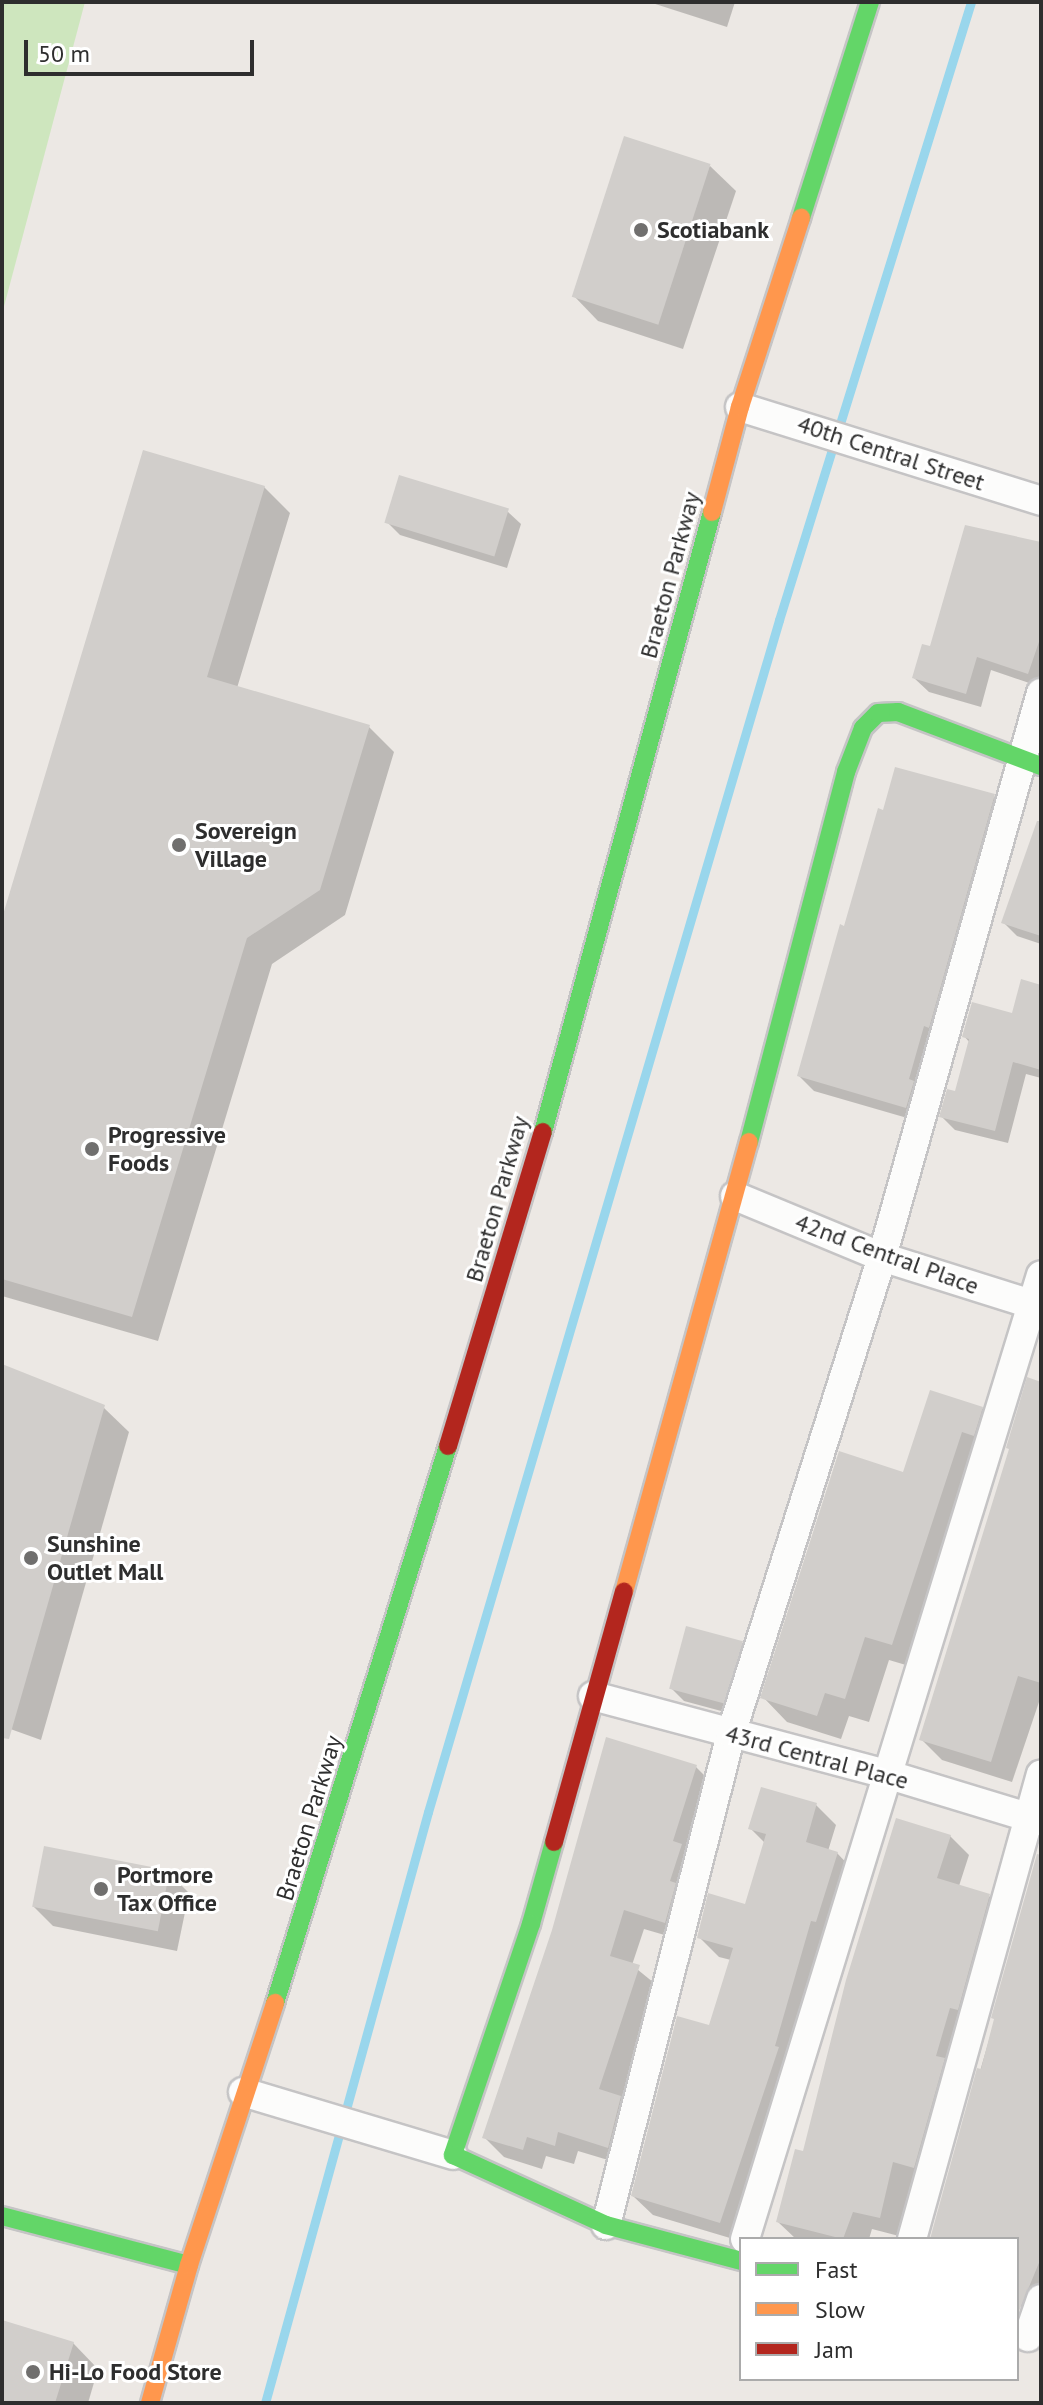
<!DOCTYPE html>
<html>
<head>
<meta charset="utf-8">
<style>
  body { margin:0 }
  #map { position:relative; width:1043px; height:2405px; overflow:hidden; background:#ece8e4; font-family:"PT Sans",sans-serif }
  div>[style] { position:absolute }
  .green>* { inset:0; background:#cee6be }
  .shadow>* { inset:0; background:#0003 }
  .stream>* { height:9px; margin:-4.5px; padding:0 4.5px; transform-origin:4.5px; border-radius:4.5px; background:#99d6ec }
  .building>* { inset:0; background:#d1cecb; transform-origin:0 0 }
  .roads { filter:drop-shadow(2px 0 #c5c4c5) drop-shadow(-2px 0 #c5c4c5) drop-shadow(0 2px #c5c4c5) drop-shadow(0 -2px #c5c4c5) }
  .street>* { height:28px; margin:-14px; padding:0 14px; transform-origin:14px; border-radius:14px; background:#fcfcfb }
  .fast>* { height:18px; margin:-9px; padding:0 9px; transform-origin:9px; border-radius:9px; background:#63d668 }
  .slow>* { height:18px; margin:-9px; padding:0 9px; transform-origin:9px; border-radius:9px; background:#ff974d }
  .jam>* { height:18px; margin:-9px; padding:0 9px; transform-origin:9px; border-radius:9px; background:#b3261e }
  .dots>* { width:22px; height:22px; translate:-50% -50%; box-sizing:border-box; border:4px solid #fff; border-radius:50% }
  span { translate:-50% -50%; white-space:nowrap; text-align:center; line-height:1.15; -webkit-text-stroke:6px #fff; paint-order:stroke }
  .poi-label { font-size:24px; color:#2e2e2e; font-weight:700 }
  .left { translate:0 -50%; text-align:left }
  .street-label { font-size:24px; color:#2e2e2e }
  .frame { position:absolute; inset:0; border:4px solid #2e2e2e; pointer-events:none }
  .legend { position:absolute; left:739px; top:2237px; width:280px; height:144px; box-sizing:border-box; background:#fff; border:2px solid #ababab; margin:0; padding:10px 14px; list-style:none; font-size:24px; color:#2e2e2e }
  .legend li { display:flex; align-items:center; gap:16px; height:40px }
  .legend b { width:40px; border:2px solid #ababab }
  .scale { position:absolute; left:24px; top:40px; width:230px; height:36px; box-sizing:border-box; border:4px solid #2e2e2e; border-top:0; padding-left:10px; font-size:24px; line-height:28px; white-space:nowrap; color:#2e2e2e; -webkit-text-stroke:6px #fff; paint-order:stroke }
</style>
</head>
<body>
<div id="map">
  <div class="green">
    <i style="clip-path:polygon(2px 2px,85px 2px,2px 314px)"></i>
  </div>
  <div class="shadow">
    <i style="clip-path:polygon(649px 2px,735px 2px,727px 27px)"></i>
    <i style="clip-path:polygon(710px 166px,736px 191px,683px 349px,598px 321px,573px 295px)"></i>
    <i style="clip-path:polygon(264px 487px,290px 513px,237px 688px,369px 727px,394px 752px,345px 915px,272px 964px,158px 1341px,2px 1296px,2px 925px)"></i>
    <i style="clip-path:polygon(507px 511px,521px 524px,507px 568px,400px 535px,387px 522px)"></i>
    <i style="clip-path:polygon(1041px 544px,1041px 687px,991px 670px,981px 707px,929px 692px,914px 678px,932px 649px)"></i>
    <i style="clip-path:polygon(994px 796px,1009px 811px,921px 1122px,814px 1091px,799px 1076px,845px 928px)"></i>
    <i style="clip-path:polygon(1041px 816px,1041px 944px,1017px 936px,1004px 923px)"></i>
    <i style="clip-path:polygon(1041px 987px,1041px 1078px,1026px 1074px,1008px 1143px,955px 1130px,941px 1116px,957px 1093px,970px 1043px,964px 1036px,1013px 1015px)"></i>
    <i style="clip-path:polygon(2px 1366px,103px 1407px,129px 1432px,41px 1740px,2px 1726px)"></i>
    <i style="clip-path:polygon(1041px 1384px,1041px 1696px,1012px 1782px,942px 1760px,921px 1739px)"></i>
    <i style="clip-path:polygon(982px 1408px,1006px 1433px,916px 1668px,889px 1660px,869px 1722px,849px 1716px,841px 1739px,787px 1722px,763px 1697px,904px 1474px)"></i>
    <i style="clip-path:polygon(741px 1643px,755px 1656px,736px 1715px,684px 1701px,671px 1688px)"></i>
    <i style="clip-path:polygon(696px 1767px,715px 1786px,685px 1941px,644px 1929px,632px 1965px,659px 1987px,621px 2099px,640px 2118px,628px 2166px,578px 2151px,574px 2164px,546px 2156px,542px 2169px,504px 2157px,484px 2137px)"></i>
    <i style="clip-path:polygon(816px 1805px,836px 1825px,828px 1851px,837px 1853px,856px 1873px,740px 2241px,653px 2215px,633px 2196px,710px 2028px,731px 1960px,719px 1957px,699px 1937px,746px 1906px,765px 1843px,750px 1828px)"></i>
    <i style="clip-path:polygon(950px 1836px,969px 1855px,959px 1886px,989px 1896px,1008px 1915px,933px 2185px,912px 2180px,899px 2236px,872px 2229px,869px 2239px,796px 2239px,778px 2222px,804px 2153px)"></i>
    <i style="clip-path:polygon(1041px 1862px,1041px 2312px,1017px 2305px,1017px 2239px,931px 2239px)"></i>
    <i style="clip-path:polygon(169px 1873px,189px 1893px,177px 1951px,53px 1926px,33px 1906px)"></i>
    <i style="clip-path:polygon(2px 2322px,73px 2343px,98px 2369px,88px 2403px,2px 2403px)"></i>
  </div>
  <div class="stream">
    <i style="left:265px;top:2403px;width:613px;rotate:-74.58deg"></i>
    <i style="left:428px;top:1812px;width:1243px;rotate:-73.59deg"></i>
    <i style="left:779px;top:620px;width:647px;rotate:-72.74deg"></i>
  </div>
  <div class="building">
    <i style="left:624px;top:136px;width:91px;height:169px;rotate:18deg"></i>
    <i style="clip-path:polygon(143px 450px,265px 486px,207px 677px,370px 725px,320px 890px,247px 938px,132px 1317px,2px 1279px,2px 918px)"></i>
    <i style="left:399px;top:475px;width:115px;height:50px;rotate:17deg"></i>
    <i style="clip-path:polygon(965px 525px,1041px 542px,1041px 636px,1028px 674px,977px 657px,966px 694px,912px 678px,922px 644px,930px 646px)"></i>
    <i style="clip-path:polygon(895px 767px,995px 794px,929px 1028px,924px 1026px,909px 1079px,914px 1081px,906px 1108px,797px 1076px,840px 924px,844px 926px,878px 808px,883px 810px)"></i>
    <i style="clip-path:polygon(1037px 821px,1041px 821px,1041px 936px,1001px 923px)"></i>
    <i style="clip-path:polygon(1021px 979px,1041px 985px,1041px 1070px,1013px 1062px,995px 1131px,939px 1117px,947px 1089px,955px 1091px,969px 1039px,962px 1037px,972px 1002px,1012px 1013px)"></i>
    <i style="clip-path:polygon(2px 1364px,105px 1405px,9px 1739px,2px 1738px)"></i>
    <i style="clip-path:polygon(1027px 1377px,1041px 1382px,1041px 1683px,1018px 1676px,991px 1762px,919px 1740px,1009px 1449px,1006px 1448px)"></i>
    <i style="clip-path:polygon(930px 1390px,983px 1407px,974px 1436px,962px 1432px,892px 1645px,865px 1637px,845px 1699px,825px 1693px,817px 1716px,760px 1698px,839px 1451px,903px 1472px)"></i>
    <i style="left:686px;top:1626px;width:59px;height:65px;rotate:15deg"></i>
    <i style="clip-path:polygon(606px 1737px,697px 1765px,673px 1841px,682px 1844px,670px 1881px,676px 1883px,665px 1923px,624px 1910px,610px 1956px,640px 1965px,599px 2089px,621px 2096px,608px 2148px,558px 2132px,555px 2146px,527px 2137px,523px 2150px,482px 2138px,552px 1930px)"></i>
    <i style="clip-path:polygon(761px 1787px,817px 1803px,806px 1842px,838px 1852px,816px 1922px,811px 1921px,775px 2046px,779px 2047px,720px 2223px,631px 2196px,677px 2016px,709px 2025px,733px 1948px,697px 1938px,708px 1893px,745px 1904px,766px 1834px,748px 1829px)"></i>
    <i style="clip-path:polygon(896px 1818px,951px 1835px,937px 1878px,990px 1894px,958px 2010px,950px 2008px,936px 2056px,945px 2058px,914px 2168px,893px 2162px,880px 2218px,853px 2212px,843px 2239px,776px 2222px,795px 2149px,803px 2151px,846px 1980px)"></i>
    <i style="left:44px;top:1846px;width:128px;height:62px;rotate:11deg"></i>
    <i style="clip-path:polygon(1037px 1854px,1041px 1855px,1041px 2258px,1017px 2316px,1017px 2239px,930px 2239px,977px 2068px,981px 2069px,994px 2019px,991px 2018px)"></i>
    <i style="clip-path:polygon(2px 2320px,74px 2342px,55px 2403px,2px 2403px)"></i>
  </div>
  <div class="roads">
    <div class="street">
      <i style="left:740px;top:407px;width:315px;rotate:17.3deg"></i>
      <i style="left:735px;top:1196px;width:159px;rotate:22.5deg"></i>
      <i style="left:882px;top:1257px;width:167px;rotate:17.5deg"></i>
      <i style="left:593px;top:1696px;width:303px;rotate:14.9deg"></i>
      <i style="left:886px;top:1774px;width:162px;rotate:16.9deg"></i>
      <i style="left:243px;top:2092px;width:219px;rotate:16.7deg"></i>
      <i style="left:606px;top:2225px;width:507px;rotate:-75.72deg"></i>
      <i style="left:731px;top:1734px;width:500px;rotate:-72.43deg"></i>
      <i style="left:882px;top:1257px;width:586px;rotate:-74.26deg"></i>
      <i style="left:745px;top:2239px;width:1008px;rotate:-72.93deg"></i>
      <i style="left:912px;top:2239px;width:482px;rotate:-74.5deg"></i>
      <i style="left:1028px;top:2337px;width:40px;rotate:-71.1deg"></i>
    </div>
    <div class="fast">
      <i style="left:801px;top:218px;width:227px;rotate:-72.3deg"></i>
      <i style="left:543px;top:1132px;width:643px;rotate:-74.75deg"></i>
      <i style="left:749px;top:1142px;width:383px;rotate:-75.3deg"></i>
      <i style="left:846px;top:772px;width:47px;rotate:-68.9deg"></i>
      <i style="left:863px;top:728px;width:21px;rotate:-45deg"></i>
      <i style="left:878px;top:713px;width:20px;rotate:-3deg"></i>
      <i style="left:898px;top:712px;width:153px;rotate:20.7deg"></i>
      <i style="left:554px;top:1842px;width:85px;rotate:105.7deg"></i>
      <i style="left:531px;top:1924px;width:244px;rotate:108.7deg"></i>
      <i style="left:453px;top:2155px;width:168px;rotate:24.6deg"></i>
      <i style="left:606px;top:2225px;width:140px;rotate:14.9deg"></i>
      <i style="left:275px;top:2003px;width:583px;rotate:-72.75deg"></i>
      <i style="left:2px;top:2216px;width:193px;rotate:14.7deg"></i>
    </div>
    <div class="slow">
      <i style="left:712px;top:512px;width:109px;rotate:-75.1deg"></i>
      <i style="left:740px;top:407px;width:199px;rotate:-72.1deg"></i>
      <i style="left:624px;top:1592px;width:467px;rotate:-74.5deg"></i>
      <i style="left:150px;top:2403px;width:143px;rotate:-74.2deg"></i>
      <i style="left:189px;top:2265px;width:276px;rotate:-71.8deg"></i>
    </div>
    <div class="jam">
      <i style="left:448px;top:1446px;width:328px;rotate:-73.2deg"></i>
      <i style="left:554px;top:1842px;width:260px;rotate:-74.4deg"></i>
    </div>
  </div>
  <div class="dots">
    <i style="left:641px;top:230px;background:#706f6e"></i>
    <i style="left:179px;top:845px;background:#706f6e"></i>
    <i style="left:92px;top:1149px;background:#706f6e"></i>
    <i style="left:31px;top:1558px;background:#706f6e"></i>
    <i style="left:101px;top:1889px;background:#706f6e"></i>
    <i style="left:33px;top:2372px;background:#706f6e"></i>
  </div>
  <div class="poi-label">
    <span class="left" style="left:657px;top:230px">Scotiabank</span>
    <span class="left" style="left:195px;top:845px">Sovereign<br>Village</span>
    <span class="left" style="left:108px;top:1149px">Progressive<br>Foods</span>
    <span class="left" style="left:47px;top:1558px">Sunshine<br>Outlet Mall</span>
    <span class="left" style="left:117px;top:1889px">Portmore<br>Tax Office</span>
    <span class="left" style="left:49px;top:2372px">Hi-Lo Food Store</span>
  </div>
  <div class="street-label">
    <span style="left:891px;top:453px;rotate:18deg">40th Central Street</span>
    <span style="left:670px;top:575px;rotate:-75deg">Braeton Parkway</span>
    <span style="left:497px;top:1199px;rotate:-74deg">Braeton Parkway</span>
    <span style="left:887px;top:1254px;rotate:20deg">42nd Central Place</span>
    <span style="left:817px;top:1757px;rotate:15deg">43rd Central Place</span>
    <span style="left:309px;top:1818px;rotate:-73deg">Braeton Parkway</span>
  </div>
  <div class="frame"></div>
  <ul class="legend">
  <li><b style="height:10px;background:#63d668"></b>Fast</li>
  <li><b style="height:10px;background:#ff974d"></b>Slow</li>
  <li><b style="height:10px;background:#b3261e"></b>Jam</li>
  </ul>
  <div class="scale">50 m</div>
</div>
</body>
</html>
